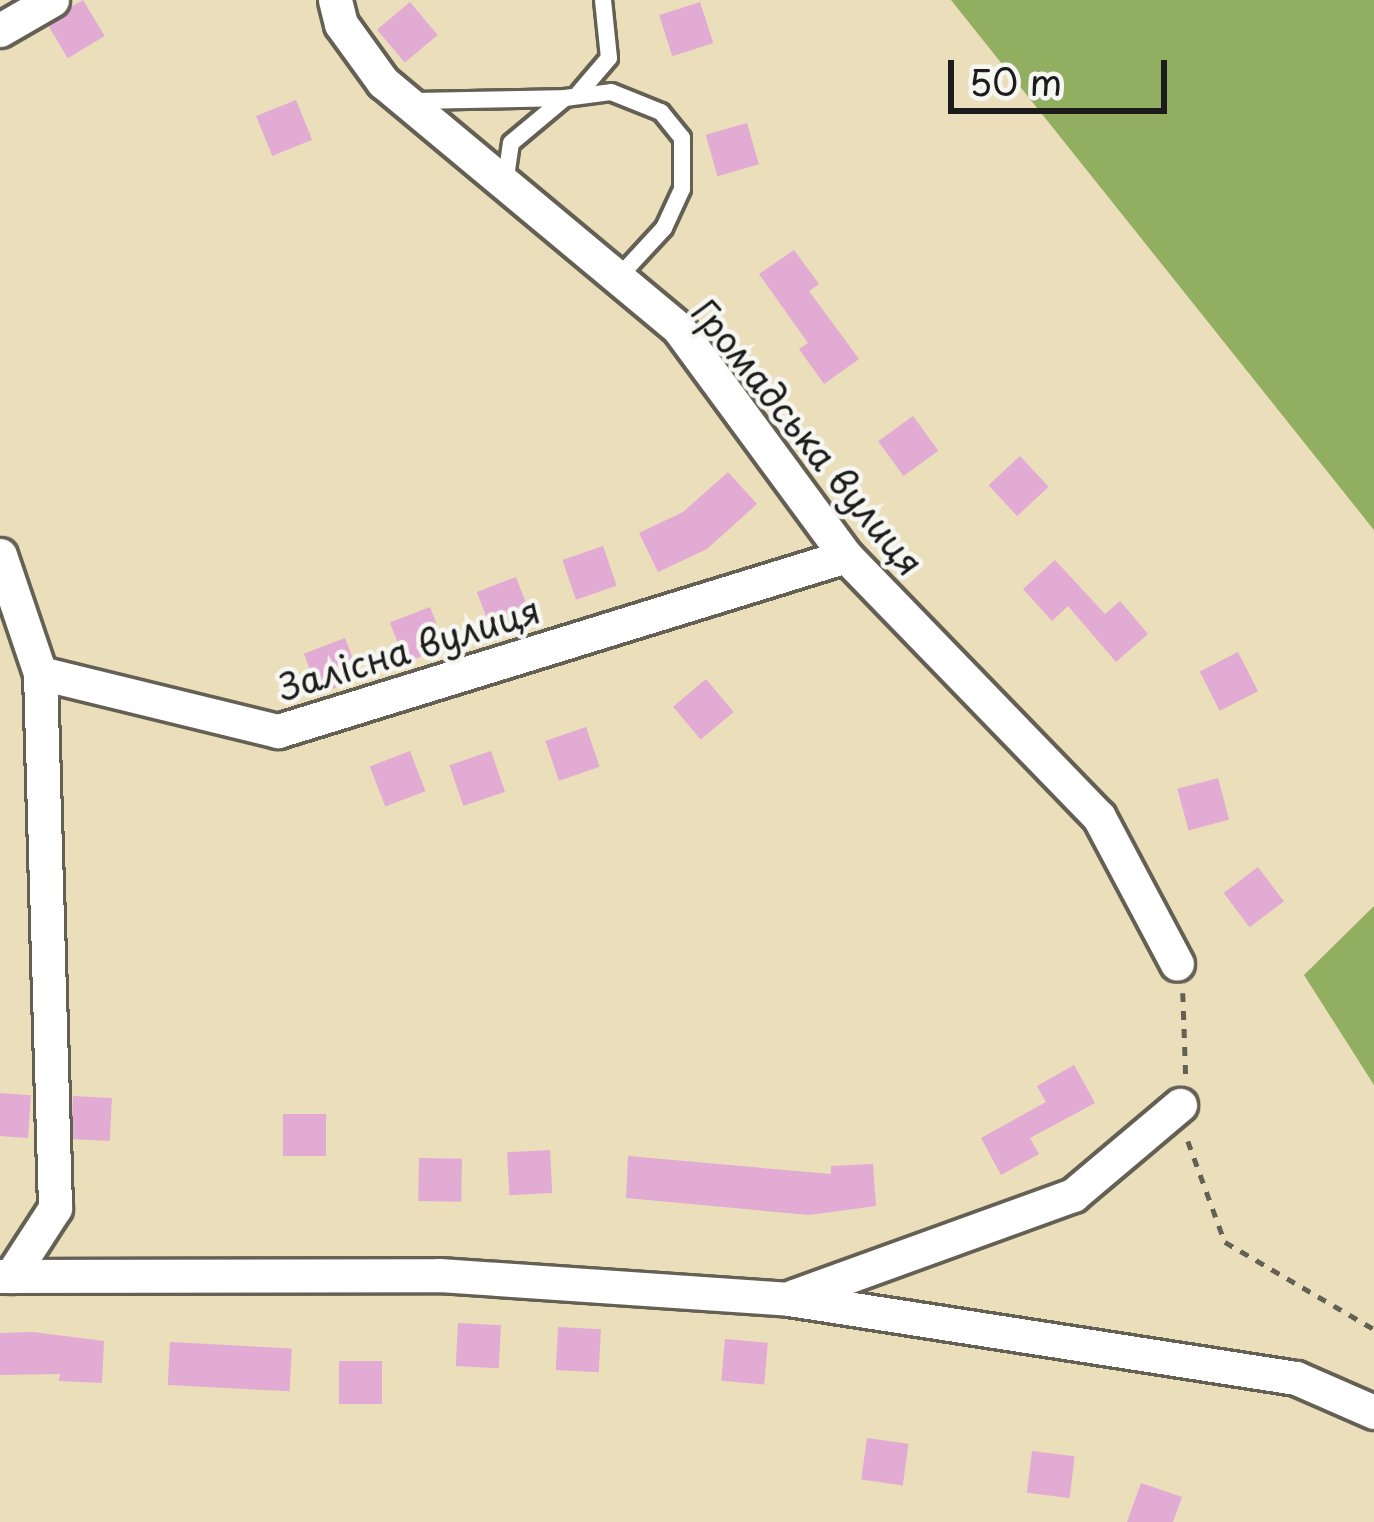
<!DOCTYPE html>
<html>
<head>
<meta charset="utf-8">
<style>
  body { margin:0 }
  #map { position:relative; width:1374px; height:1522px; overflow:hidden; background:#ebdebb; font-family:"Playpen Sans",sans-serif }
  div>[style] { position:absolute }
  .forest>* { inset:0; background:#92ae60 }
  .building>* { inset:0; background:#e1abd3; transform-origin:0 0 }
  .path>* { height:4.5px; margin-top:-2.25px; transform-origin:0; background:repeating-linear-gradient(90deg,#646054 0 9px,transparent 0 18px) }
  .roads { filter:drop-shadow(3px 0 #646054) drop-shadow(-3px 0 #646054) drop-shadow(0 3px #646054) drop-shadow(0 -3px #646054) }
  .lane>* { height:16px; margin:-8px; padding:0 8px; transform-origin:8px; border-radius:8px; background:#fff }
  .street>* { height:33px; margin:-16.5px; padding:0 16.5px; transform-origin:16.5px; border-radius:16.5px; background:#fff }
  span { translate:-50% -50%; white-space:nowrap; text-align:center; line-height:1.15; -webkit-text-stroke:9px #f6f6f2; paint-order:stroke }
  .street-label { font-size:36px; color:#1c1c1c }
  .scale { position:absolute; left:948px; top:60px; width:219px; height:54px; box-sizing:border-box; border:6px solid #1c1c1c; border-top:0; padding-left:15px; font-size:36px; line-height:42px; white-space:nowrap; color:#1c1c1c; -webkit-text-stroke:9px #f6f6f2; paint-order:stroke }
</style>
</head>
<body>
<div id="map">
  <div class="forest">
    <i style="clip-path:polygon(951px 0,1374px 0,1374px 530px)"></i>
    <i style="clip-path:polygon(1374px 906px,1374px 1085px,1304px 975px)"></i>
  </div>
  <div class="building">
    <i style="left:83px;top:0;width:42px;height:43px;rotate:59deg"></i>
    <i style="left:410px;top:2px;width:43px;height:43px;rotate:50deg"></i>
    <i style="left:700px;top:2px;width:43px;height:43px;rotate:72deg"></i>
    <i style="left:296px;top:100px;width:43px;height:43px;rotate:68deg"></i>
    <i style="left:747px;top:123px;width:43px;height:43px;rotate:74deg"></i>
    <i style="clip-path:polygon(794px 250px,819px 284px,809px 291px,859px 359px,824px 384px,799px 349px,808px 343px,759px 274px)"></i>
    <i style="left:913px;top:416px;width:43px;height:43px;rotate:54deg"></i>
    <i style="left:1020px;top:456px;width:42px;height:43px;rotate:47deg"></i>
    <i style="clip-path:polygon(728px 472px,757px 504px,707px 549px,658px 572px,639px 533px,683px 512px)"></i>
    <i style="left:603px;top:546px;width:42px;height:43px;rotate:71deg"></i>
    <i style="clip-path:polygon(1055px 560px,1105px 614px,1120px 601px,1148px 634px,1116px 662px,1068px 606px,1052px 621px,1023px 589px)"></i>
    <i style="left:516px;top:577px;width:43px;height:42px;rotate:69deg"></i>
    <i style="left:430px;top:607px;width:43px;height:43px;rotate:69deg"></i>
    <i style="left:345px;top:638px;width:43px;height:44px;rotate:69deg"></i>
    <i style="left:1238px;top:652px;width:44px;height:43px;rotate:63deg"></i>
    <i style="left:706px;top:679px;width:43px;height:43px;rotate:50deg"></i>
    <i style="left:586px;top:727px;width:42px;height:43px;rotate:71deg"></i>
    <i style="left:410px;top:751px;width:43px;height:43px;rotate:69deg"></i>
    <i style="left:491px;top:751px;width:43px;height:44px;rotate:71deg"></i>
    <i style="left:1218px;top:778px;width:43px;height:42px;rotate:75deg"></i>
    <i style="left:1258px;top:867px;width:43px;height:43px;rotate:53deg"></i>
    <i style="clip-path:polygon(1074px 1065px,1095px 1103px,1030px 1138px,1039px 1154px,1001px 1175px,981px 1138px,1046px 1102px,1037px 1086px)"></i>
    <i style="left:0;top:1093px;width:31px;height:43px;rotate:4deg"></i>
    <i style="left:73px;top:1096px;width:39px;height:43px;rotate:3deg"></i>
    <i style="left:283px;top:1114px;width:43px;height:42px"></i>
    <i style="left:550px;top:1150px;width:43px;height:43px;rotate:87deg"></i>
    <i style="clip-path:polygon(628px 1156px,831px 1174px,831px 1166px,873px 1164px,876px 1206px,809px 1215px,626px 1198px)"></i>
    <i style="left:419px;top:1158px;width:43px;height:43px;rotate:1deg"></i>
    <i style="left:458px;top:1323px;width:43px;height:43px;rotate:3deg"></i>
    <i style="left:558px;top:1327px;width:43px;height:43px;rotate:3deg"></i>
    <i style="clip-path:polygon(33px 1332px,104px 1341px,102px 1383px,59px 1381px,60px 1374px,0 1375px,0 1333px)"></i>
    <i style="left:725px;top:1339px;width:43px;height:42px;rotate:5deg"></i>
    <i style="left:170px;top:1342px;width:122px;height:43px;rotate:3deg"></i>
    <i style="left:339px;top:1361px;width:43px;height:43px"></i>
    <i style="left:867px;top:1438px;width:42px;height:42px;rotate:8deg"></i>
    <i style="left:1032px;top:1451px;width:43px;height:42px;rotate:7deg"></i>
    <i style="clip-path:polygon(1141px 1483px,1182px 1497px,1173px 1522px,1127px 1522px)"></i>
  </div>
  <div class="path">
    <i style="left:1183px;top:993px;width:84px;rotate:88deg"></i>
    <i style="left:1188px;top:1141px;width:108px;rotate:69.9deg"></i>
    <i style="left:1225px;top:1242px;width:173px;rotate:30.3deg"></i>
  </div>
  <div class="roads">
    <div class="lane">
      <i style="left:579px;top:93px;width:46px;rotate:-49.4deg"></i>
      <i style="left:609px;top:58px;width:58px;rotate:-95.9deg"></i>
      <i style="left:410px;top:101px;width:154px;rotate:-1.1deg"></i>
      <i style="left:505px;top:184px;width:41px;rotate:-81.7deg"></i>
      <i style="left:511px;top:143px;width:70px;rotate:-39.8deg"></i>
      <i style="left:565px;top:98px;width:46px;rotate:-7.4deg"></i>
      <i style="left:611px;top:92px;width:54px;rotate:21.8deg"></i>
      <i style="left:661px;top:112px;width:33px;rotate:51deg"></i>
      <i style="left:682px;top:138px;width:51px;rotate:90deg"></i>
      <i style="left:682px;top:189px;width:43px;rotate:114.8deg"></i>
      <i style="left:664px;top:228px;width:71px;rotate:132.7deg"></i>
    </div>
    <div class="street">
      <i style="left:335px;top:0;width:25px;rotate:76deg"></i>
      <i style="left:341px;top:24px;width:72px;rotate:54.1deg"></i>
      <i style="left:383px;top:82px;width:386px;rotate:39.8deg"></i>
      <i style="left:679px;top:329px;width:282px;rotate:53.7deg"></i>
      <i style="left:846px;top:556px;width:363px;rotate:45.9deg"></i>
      <i style="left:1099px;top:817px;width:166px;rotate:62deg"></i>
      <i style="left:0;top:30px;width:60px;rotate:-30deg"></i>
      <i style="left:0;top:555px;width:125px;rotate:71.3deg"></i>
      <i style="left:40px;top:673px;width:535px;rotate:88.39deg"></i>
      <i style="left:55px;top:1208px;width:81px;rotate:122.9deg"></i>
      <i style="left:40px;top:673px;width:245px;rotate:13.7deg"></i>
      <i style="left:278px;top:731px;width:594px;rotate:-17.12deg"></i>
      <i style="left:0;top:1276px;width:439px;rotate:-0.1deg"></i>
      <i style="left:439px;top:1275px;width:351px;rotate:3.9deg"></i>
      <i style="left:789px;top:1299px;width:513px;rotate:8.86deg"></i>
      <i style="left:1296px;top:1378px;width:85px;rotate:23.6deg"></i>
      <i style="left:794px;top:1296px;width:297px;rotate:-19.9deg"></i>
      <i style="left:1073px;top:1195px;width:140px;rotate:-40.1deg"></i>
    </div>
  </div>
  <div class="street-label">
    <span style="left:808px;top:437px;rotate:51deg">Громадська вулиця</span>
    <span style="left:409px;top:648px;rotate:-17deg">Залісна вулиця</span>
  </div>
  <div class="scale">50 m</div>
</div>
</body>
</html>
